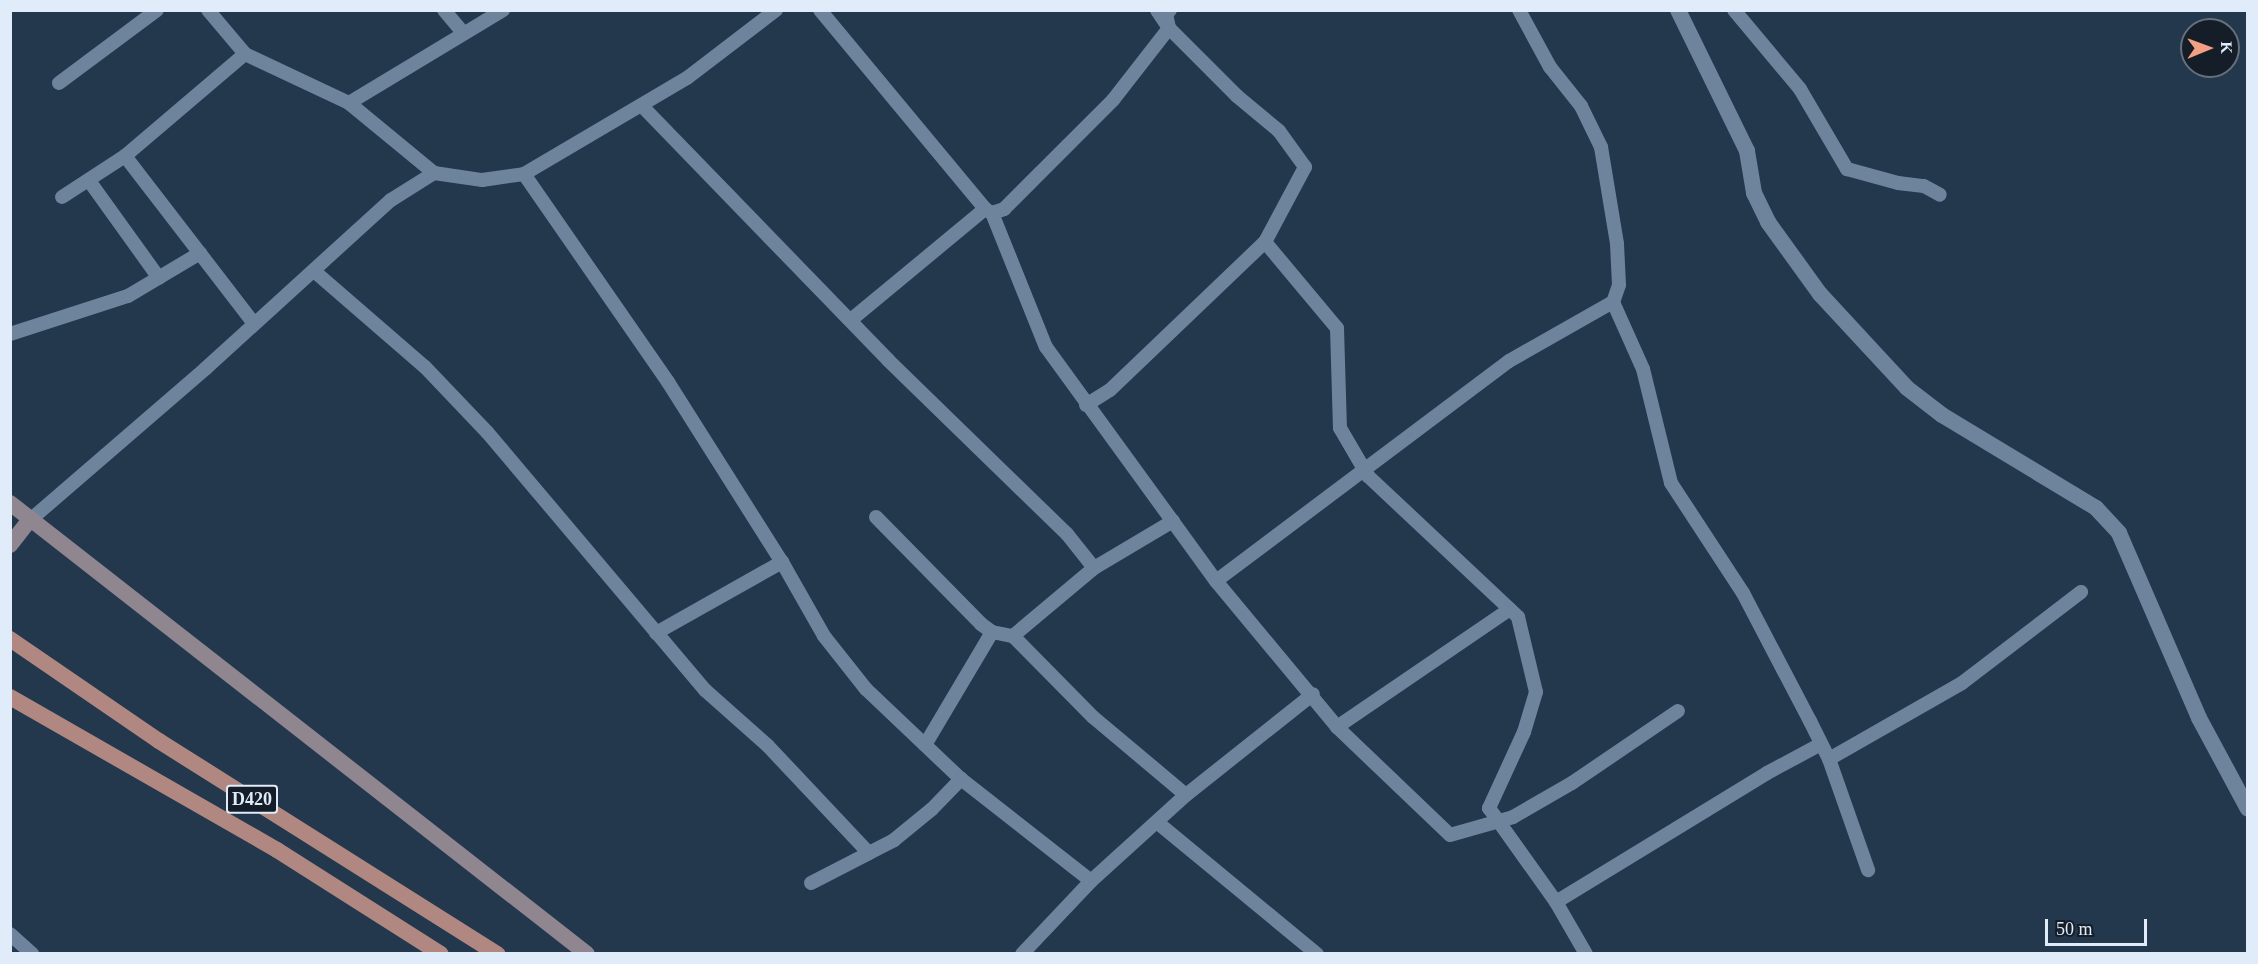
<!DOCTYPE html>
<html>
<head>
<meta charset="utf-8">
<style>
  body { margin:0 }
  #map { position:relative; width:2258px; height:964px; overflow:hidden; background:#23374d; font-family:Georgia,serif }
  div>[style] { position:absolute }
  .minor>* { height:14px; margin:-7px; padding:0 7px; transform-origin:7px; border-radius:7px; background:#6e849d }
  .tertiary>* { height:16px; margin:-8px; padding:0 8px; transform-origin:8px; border-radius:8px; background:#6e849d }
  .secondary>* { height:16px; margin:-8px; padding:0 8px; transform-origin:8px; border-radius:8px; background:#8f868f }
  .primary>* { height:16px; margin:-8px; padding:0 8px; transform-origin:8px; border-radius:8px; background:#b08881 }
  span { translate:-50% -50%; white-space:nowrap; text-align:center; line-height:1.15; -webkit-text-stroke:6px #151e28; paint-order:stroke }
  .shield-label span { padding:2px 4px; background:#151e28; border:2px solid; border-radius:4px; -webkit-text-stroke-width:0 }
  .shield-label { font-size:18px; color:#e0ecfa; font-weight:700 }
  .frame { position:absolute; inset:0; border:12px solid #e0ecfa; pointer-events:none }
  .north { position:absolute; left:2180px; top:18px; width:60px; height:60px; box-sizing:border-box; background:#151e28; border:2px solid #66707c; border-radius:50%; rotate:89deg; font-size:16px; font-weight:700; line-height:24px; text-align:center; color:#e0ecfa }
  .north::after { content:''; display:block; margin:auto; width:21px; height:27px; background:#f3a082; clip-path:polygon(50% 0,100% 100%,50% 72%,0 100%) }
  .scale { position:absolute; left:2045px; top:919px; width:102px; height:27px; box-sizing:border-box; border:3px solid #e0ecfa; border-top:0; padding-left:8px; font-size:18px; line-height:21px; white-space:nowrap; color:#e0ecfa; -webkit-text-stroke:4px #151e28; paint-order:stroke }
</style>
</head>
<body>
<div id="map">
  <div class="minor">
    <i style="left:208px;top:10px;width:57px;rotate:49.9deg"></i>
    <i style="left:245px;top:54px;width:115px;rotate:25.2deg"></i>
    <i style="left:349px;top:103px;width:110px;rotate:39.5deg"></i>
    <i style="left:444px;top:10px;width:30px;rotate:50deg"></i>
    <i style="left:820px;top:10px;width:259px;rotate:50.3deg"></i>
    <i style="left:985px;top:209px;width:8px;rotate:30deg"></i>
    <i style="left:992px;top:213px;width:144px;rotate:68.1deg"></i>
    <i style="left:1046px;top:347px;width:289px;rotate:54deg"></i>
    <i style="left:1216px;top:581px;width:190px;rotate:50.3deg"></i>
    <i style="left:1337px;top:727px;width:156px;rotate:43.7deg"></i>
    <i style="left:1450px;top:835px;width:66px;rotate:-15.9deg"></i>
    <i style="left:1513px;top:817px;width:68px;rotate:-30deg"></i>
    <i style="left:1572px;top:783px;width:128px;rotate:-34.2deg"></i>
    <i style="left:1519px;top:10px;width:65px;rotate:61.5deg"></i>
    <i style="left:1550px;top:67px;width:50px;rotate:51.5deg"></i>
    <i style="left:1581px;top:106px;width:46px;rotate:64deg"></i>
    <i style="left:1601px;top:147px;width:98px;rotate:80.6deg"></i>
    <i style="left:1617px;top:244px;width:41px;rotate:87.2deg"></i>
    <i style="left:1619px;top:285px;width:18px;rotate:109deg"></i>
    <i style="left:1613px;top:302px;width:73px;rotate:65.9deg"></i>
    <i style="left:1643px;top:369px;width:117px;rotate:76.2deg"></i>
    <i style="left:1671px;top:483px;width:131px;rotate:56.8deg"></i>
    <i style="left:1743px;top:593px;width:144px;rotate:62.4deg"></i>
    <i style="left:1810px;top:721px;width:42px;rotate:63.4deg"></i>
    <i style="left:1829px;top:759px;width:118px;rotate:70.6deg"></i>
    <i style="left:1734px;top:10px;width:103px;rotate:50.1deg"></i>
    <i style="left:1800px;top:89px;width:93px;rotate:59.6deg"></i>
    <i style="left:1847px;top:169px;width:53px;rotate:15.4deg"></i>
    <i style="left:1898px;top:183px;width:26px;rotate:7deg"></i>
    <i style="left:1924px;top:186px;width:18px;rotate:29deg"></i>
    <i style="left:59px;top:83px;width:122px;rotate:-36.7deg"></i>
    <i style="left:349px;top:103px;width:180px;rotate:-31.1deg"></i>
    <i style="left:642px;top:106px;width:354px;rotate:45.9deg"></i>
    <i style="left:888px;top:360px;width:250px;rotate:44.2deg"></i>
    <i style="left:1067px;top:534px;width:43px;rotate:51.5deg"></i>
    <i style="left:125px;top:156px;width:210px;rotate:52.4deg"></i>
    <i style="left:524px;top:174px;width:253px;rotate:55.3deg"></i>
    <i style="left:668px;top:382px;width:213px;rotate:57.7deg"></i>
    <i style="left:782px;top:562px;width:85px;rotate:60.4deg"></i>
    <i style="left:824px;top:636px;width:68px;rotate:51.6deg"></i>
    <i style="left:866px;top:689px;width:131px;rotate:43.5deg"></i>
    <i style="left:961px;top:779px;width:165px;rotate:38.1deg"></i>
    <i style="left:90px;top:182px;width:118px;rotate:54.3deg"></i>
    <i style="left:62px;top:197px;width:75px;rotate:-33.1deg"></i>
    <i style="left:125px;top:156px;width:157px;rotate:-40.4deg"></i>
    <i style="left:992px;top:213px;width:13px;rotate:-18deg"></i>
    <i style="left:1004px;top:209px;width:154px;rotate:-45deg"></i>
    <i style="left:1113px;top:100px;width:91px;rotate:-52.1deg"></i>
    <i style="left:1169px;top:28px;width:14px;rotate:-102deg"></i>
    <i style="left:1166px;top:14px;width:6px;rotate:-45deg"></i>
    <i style="left:1265px;top:242px;width:112px;rotate:50.1deg"></i>
    <i style="left:1337px;top:328px;width:100px;rotate:88.3deg"></i>
    <i style="left:1340px;top:428px;width:56px;rotate:59.7deg"></i>
    <i style="left:1368px;top:476px;width:206px;rotate:43.2deg"></i>
    <i style="left:1518px;top:617px;width:77px;rotate:76.5deg"></i>
    <i style="left:1536px;top:692px;width:42px;rotate:106.7deg"></i>
    <i style="left:1524px;top:732px;width:84px;rotate:114.7deg"></i>
    <i style="left:1489px;top:808px;width:115px;rotate:54.5deg"></i>
    <i style="left:1556px;top:902px;width:60px;rotate:60deg"></i>
    <i style="left:314px;top:271px;width:147px;rotate:40.9deg"></i>
    <i style="left:425px;top:367px;width:90px;rotate:46.4deg"></i>
    <i style="left:487px;top:432px;width:338px;rotate:49.8deg"></i>
    <i style="left:705px;top:690px;width:84px;rotate:41.6deg"></i>
    <i style="left:768px;top:746px;width:147px;rotate:46.7deg"></i>
    <i style="left:869px;top:853px;width:28px;rotate:-27deg"></i>
    <i style="left:894px;top:840px;width:49px;rotate:-39.2deg"></i>
    <i style="left:932px;top:809px;width:42px;rotate:-46deg"></i>
    <i style="left:852px;top:319px;width:173px;rotate:-39.6deg"></i>
    <i style="left:10px;top:334px;width:124px;rotate:-17.9deg"></i>
    <i style="left:128px;top:296px;width:84px;rotate:-30.8deg"></i>
    <i style="left:1086px;top:405px;width:28px;rotate:-32deg"></i>
    <i style="left:1110px;top:390px;width:214px;rotate:-43.7deg"></i>
    <i style="left:1265px;top:242px;width:85px;rotate:-61.9deg"></i>
    <i style="left:1305px;top:167px;width:44px;rotate:-125.8deg"></i>
    <i style="left:1279px;top:131px;width:55px;rotate:-140.2deg"></i>
    <i style="left:1237px;top:96px;width:96px;rotate:-135deg"></i>
    <i style="left:1169px;top:28px;width:22px;rotate:-124deg"></i>
    <i style="left:876px;top:517px;width:150px;rotate:45.5deg"></i>
    <i style="left:981px;top:624px;width:14px;rotate:36deg"></i>
    <i style="left:992px;top:632px;width:21px;rotate:11deg"></i>
    <i style="left:1013px;top:636px;width:106px;rotate:-40deg"></i>
    <i style="left:1094px;top:568px;width:92px;rotate:-30.7deg"></i>
    <i style="left:29px;top:521px;width:233px;rotate:-40.8deg"></i>
    <i style="left:205px;top:369px;width:251px;rotate:-42.3deg"></i>
    <i style="left:391px;top:200px;width:51px;rotate:-32.1deg"></i>
    <i style="left:434px;top:173px;width:49px;rotate:8.3deg"></i>
    <i style="left:482px;top:180px;width:42px;rotate:-8.1deg"></i>
    <i style="left:524px;top:174px;width:189px;rotate:-30.5deg"></i>
    <i style="left:687px;top:78px;width:112px;rotate:-37.4deg"></i>
    <i style="left:1216px;top:581px;width:366px;rotate:-36.9deg"></i>
    <i style="left:1509px;top:361px;width:120px;rotate:-29.6deg"></i>
    <i style="left:656px;top:633px;width:145px;rotate:-29.4deg"></i>
    <i style="left:1013px;top:636px;width:114px;rotate:45.4deg"></i>
    <i style="left:1093px;top:717px;width:121px;rotate:40deg"></i>
    <i style="left:1337px;top:727px;width:209px;rotate:-34.3deg"></i>
    <i style="left:925px;top:745px;width:131px;rotate:-59.3deg"></i>
    <i style="left:1829px;top:759px;width:153px;rotate:-29.7deg"></i>
    <i style="left:1962px;top:683px;width:150px;rotate:-37.4deg"></i>
    <i style="left:1158px;top:823px;width:206px;rotate:39.5deg"></i>
    <i style="left:811px;top:883px;width:65px;rotate:-27.3deg"></i>
    <i style="left:1556px;top:902px;width:247px;rotate:-31.4deg"></i>
    <i style="left:1767px;top:773px;width:61px;rotate:-28.2deg"></i>
    <i style="left:10px;top:934px;width:30px;rotate:42deg"></i>
    <i style="left:1022px;top:954px;width:100px;rotate:-46.6deg"></i>
    <i style="left:1091px;top:881px;width:128px;rotate:-42.2deg"></i>
    <i style="left:1186px;top:795px;width:162px;rotate:-38.5deg"></i>
  </div>
  <div class="tertiary">
    <i style="left:1678px;top:10px;width:157px;rotate:63.9deg"></i>
    <i style="left:1747px;top:151px;width:43px;rotate:80.5deg"></i>
    <i style="left:1754px;top:193px;width:32px;rotate:64deg"></i>
    <i style="left:1768px;top:222px;width:89px;rotate:54.2deg"></i>
    <i style="left:1820px;top:294px;width:128px;rotate:47.2deg"></i>
    <i style="left:1907px;top:388px;width:44px;rotate:37.6deg"></i>
    <i style="left:1942px;top:415px;width:180px;rotate:31.1deg"></i>
    <i style="left:2096px;top:508px;width:34px;rotate:47deg"></i>
    <i style="left:2119px;top:533px;width:202px;rotate:66.6deg"></i>
    <i style="left:2199px;top:718px;width:103px;rotate:61.7deg"></i>
  </div>
  <div class="secondary">
    <i style="left:10px;top:503px;width:732px;rotate:38.01deg"></i>
    <i style="left:10px;top:545px;width:31px;rotate:-52deg"></i>
  </div>
  <div class="primary">
    <i style="left:10px;top:639px;width:181px;rotate:34.4deg"></i>
    <i style="left:159px;top:741px;width:400px;rotate:32.2deg"></i>
    <i style="left:10px;top:697px;width:308px;rotate:29.8deg"></i>
    <i style="left:277px;top:850px;width:194px;rotate:32.4deg"></i>
  </div>
  <div class="shield-label">
    <span style="left:252px;top:799px">D420</span>
  </div>
  <div class="frame"></div>
  <div class="north">K</div>
  <div class="scale">50 m</div>
</div>
</body>
</html>
